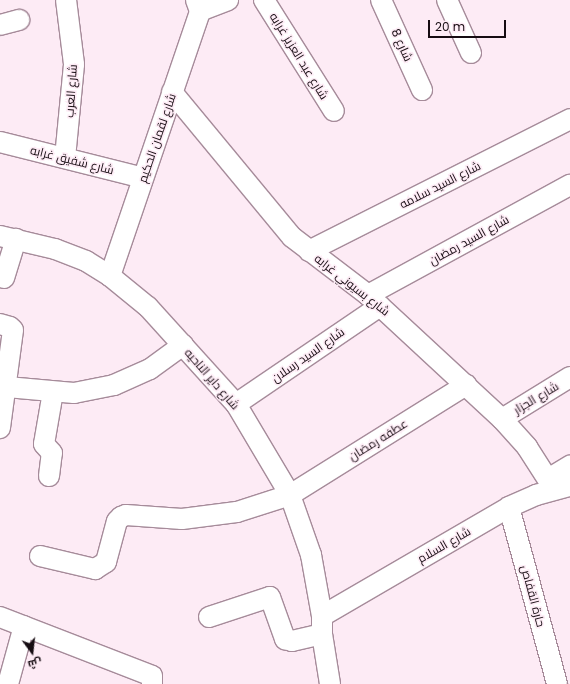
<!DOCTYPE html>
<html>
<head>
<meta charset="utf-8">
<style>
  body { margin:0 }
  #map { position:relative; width:570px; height:684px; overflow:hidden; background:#fdebf5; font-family:Poppins,Cairo,sans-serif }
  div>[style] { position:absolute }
  .roads { filter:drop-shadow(1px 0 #a68b9a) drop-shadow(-1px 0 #a68b9a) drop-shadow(0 1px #a68b9a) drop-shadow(0 -1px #a68b9a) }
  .minor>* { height:20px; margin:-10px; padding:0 10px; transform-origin:10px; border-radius:10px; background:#fff }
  span { translate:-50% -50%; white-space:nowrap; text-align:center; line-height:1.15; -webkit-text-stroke:3px #fdebf5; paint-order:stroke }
  .street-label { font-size:12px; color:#160c12 }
  .north { position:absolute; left:12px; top:632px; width:40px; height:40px; -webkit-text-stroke:3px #fdebf5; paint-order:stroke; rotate:165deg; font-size:11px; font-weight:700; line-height:16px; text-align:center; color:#160c12 }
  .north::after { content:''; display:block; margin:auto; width:14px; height:18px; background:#160c12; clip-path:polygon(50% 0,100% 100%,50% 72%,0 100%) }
  .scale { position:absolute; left:428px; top:20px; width:78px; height:18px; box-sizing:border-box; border:2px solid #160c12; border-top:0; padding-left:5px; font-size:12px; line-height:14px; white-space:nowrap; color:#160c12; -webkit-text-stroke:3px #fdebf5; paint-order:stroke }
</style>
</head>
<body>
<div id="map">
  <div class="roads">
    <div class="minor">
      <i style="left:264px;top:0;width:131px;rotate:57.8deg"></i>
      <i style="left:381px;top:0;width:99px;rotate:65.5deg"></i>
      <i style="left:447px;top:0;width:58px;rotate:65.6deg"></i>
      <i style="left:200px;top:11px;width:30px;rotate:-21deg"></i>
      <i style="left:0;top:25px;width:20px;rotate:-15deg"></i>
      <i style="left:172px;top:92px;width:188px;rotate:50.4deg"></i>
      <i style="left:292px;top:237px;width:96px;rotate:37.3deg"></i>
      <i style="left:368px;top:295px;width:183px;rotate:42.8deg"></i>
      <i style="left:502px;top:419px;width:38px;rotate:48deg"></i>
      <i style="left:527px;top:447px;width:50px;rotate:57.3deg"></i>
      <i style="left:0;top:142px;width:147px;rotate:14.1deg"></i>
      <i style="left:65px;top:158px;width:94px;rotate:-84.5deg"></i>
      <i style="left:74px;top:64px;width:64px;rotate:-97.1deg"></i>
      <i style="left:0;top:236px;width:57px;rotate:13.3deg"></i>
      <i style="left:55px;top:249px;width:33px;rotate:21deg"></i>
      <i style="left:86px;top:261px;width:28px;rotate:32deg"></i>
      <i style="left:110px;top:276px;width:49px;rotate:39.2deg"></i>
      <i style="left:148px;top:307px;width:131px;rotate:47.8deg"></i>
      <i style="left:236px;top:404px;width:106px;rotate:59.3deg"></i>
      <i style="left:290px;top:495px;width:64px;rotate:70.7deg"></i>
      <i style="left:311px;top:555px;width:62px;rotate:79.8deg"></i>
      <i style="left:322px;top:616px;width:18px;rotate:90deg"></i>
      <i style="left:322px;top:634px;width:51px;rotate:80.9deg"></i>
      <i style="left:309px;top:251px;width:292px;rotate:-26.8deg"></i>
      <i style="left:110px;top:276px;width:280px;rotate:-71.2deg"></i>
      <i style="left:200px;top:11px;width:12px;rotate:-110deg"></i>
      <i style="left:4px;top:278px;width:41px;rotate:-72.9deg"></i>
      <i style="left:368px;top:295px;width:230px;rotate:-28.6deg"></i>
      <i style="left:0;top:324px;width:10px;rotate:17deg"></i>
      <i style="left:10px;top:327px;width:4px;rotate:45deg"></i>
      <i style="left:13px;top:330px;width:99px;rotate:97.6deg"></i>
      <i style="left:7px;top:387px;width:67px;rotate:5.1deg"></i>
      <i style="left:74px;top:393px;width:41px;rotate:-11.3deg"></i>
      <i style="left:114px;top:385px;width:39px;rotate:-24deg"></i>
      <i style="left:150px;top:369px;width:41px;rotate:-36deg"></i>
      <i style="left:236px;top:404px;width:174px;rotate:-34.2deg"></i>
      <i style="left:502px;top:419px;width:80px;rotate:-31.7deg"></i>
      <i style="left:49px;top:476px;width:23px;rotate:-83deg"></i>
      <i style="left:52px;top:453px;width:12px;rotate:-132deg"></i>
      <i style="left:44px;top:444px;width:53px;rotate:-80.2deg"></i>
      <i style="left:548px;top:479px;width:26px;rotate:-31deg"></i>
      <i style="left:509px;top:507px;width:183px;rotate:74.8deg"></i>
      <i style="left:40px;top:556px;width:57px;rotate:13.3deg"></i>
      <i style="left:95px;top:569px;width:13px;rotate:-32deg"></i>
      <i style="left:106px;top:562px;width:42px;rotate:-75deg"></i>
      <i style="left:117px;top:521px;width:6px;rotate:-45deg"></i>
      <i style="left:121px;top:517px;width:5px;rotate:-22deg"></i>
      <i style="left:126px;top:515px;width:56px;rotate:4.1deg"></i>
      <i style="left:182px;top:519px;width:55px;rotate:-7.3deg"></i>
      <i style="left:237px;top:512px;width:56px;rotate:-17.8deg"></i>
      <i style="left:290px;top:495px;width:208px;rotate:-32deg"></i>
      <i style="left:322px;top:616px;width:216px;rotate:-30.2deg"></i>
      <i style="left:509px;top:507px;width:30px;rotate:-24deg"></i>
      <i style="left:536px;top:495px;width:35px;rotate:-15deg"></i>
      <i style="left:0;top:617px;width:163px;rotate:21.2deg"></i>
      <i style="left:152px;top:676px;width:8px;rotate:90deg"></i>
      <i style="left:209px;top:617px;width:64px;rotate:-18.2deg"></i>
      <i style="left:270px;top:597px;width:45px;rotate:70.3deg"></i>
      <i style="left:285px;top:639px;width:7px;rotate:16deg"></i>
      <i style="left:292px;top:641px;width:31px;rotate:-13deg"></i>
      <i style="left:8px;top:684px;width:60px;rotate:-74.6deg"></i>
    </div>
  </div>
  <div class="street-label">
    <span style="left:402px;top:45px;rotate:66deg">شارع 8</span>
    <span style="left:299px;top:56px;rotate:58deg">شارع عبد العزيز غرابه</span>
    <span style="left:71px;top:91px;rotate:-86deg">شارع العرب</span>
    <span style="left:157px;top:138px;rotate:-71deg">شارع لقمان الحكيم</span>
    <span style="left:72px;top:160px;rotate:14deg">شارع شفيق غرابه</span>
    <span style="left:440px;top:185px;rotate:-27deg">شارع السيد سلامه</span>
    <span style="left:469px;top:240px;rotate:-29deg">شارع السيد رمضان</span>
    <span style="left:352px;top:285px;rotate:38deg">شارع بسيوني غرابه</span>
    <span style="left:308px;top:355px;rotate:-35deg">شارع السيد رسلان</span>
    <span style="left:212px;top:379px;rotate:49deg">شارع داير الناحيه</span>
    <span style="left:536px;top:398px;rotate:-31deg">شارع الجزار</span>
    <span style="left:378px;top:440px;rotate:-32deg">عطفه رمضان</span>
    <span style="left:444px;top:545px;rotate:-30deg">شارع السلام</span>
    <span style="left:533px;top:596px;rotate:75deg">حارة القفاص</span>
  </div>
  <div class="north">ش</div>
  <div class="scale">20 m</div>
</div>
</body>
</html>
